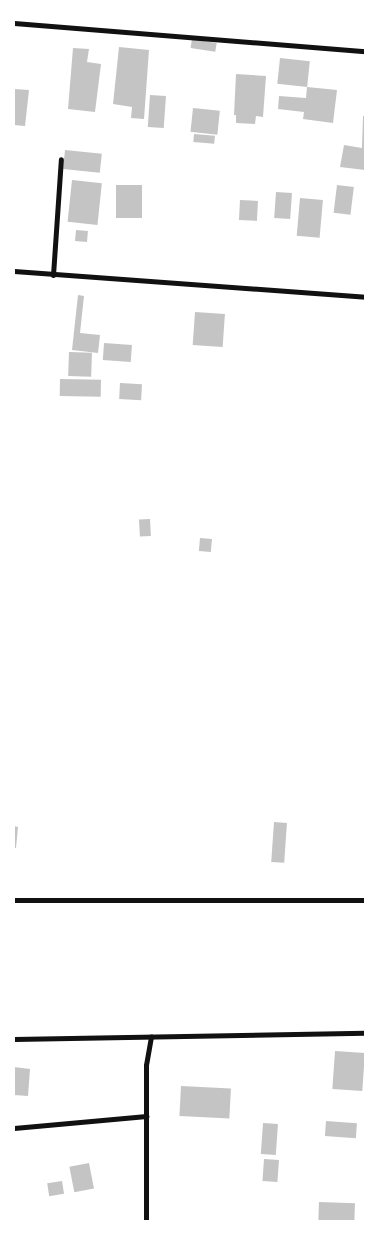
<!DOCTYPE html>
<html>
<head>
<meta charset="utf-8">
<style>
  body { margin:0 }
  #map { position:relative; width:379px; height:1235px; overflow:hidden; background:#fff; font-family:"Exo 2",sans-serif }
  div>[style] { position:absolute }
  .building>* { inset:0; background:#c4c4c4; transform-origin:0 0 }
  .minor>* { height:5px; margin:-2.5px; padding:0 2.5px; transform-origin:2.5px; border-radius:2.5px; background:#111 }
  span { translate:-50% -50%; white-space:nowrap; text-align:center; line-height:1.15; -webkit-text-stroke:4px #fff; paint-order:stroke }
  .frame { position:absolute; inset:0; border:15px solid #fff; pointer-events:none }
</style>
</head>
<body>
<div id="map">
  <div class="building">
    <i style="left:192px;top:39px;width:25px;height:9px;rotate:9deg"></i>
    <i style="clip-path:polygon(119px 47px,149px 50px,144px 119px,131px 118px,132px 107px,113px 104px)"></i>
    <i style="clip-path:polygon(73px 48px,89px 49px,87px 62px,101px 64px,95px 112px,68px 109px)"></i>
    <i style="left:280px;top:58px;width:30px;height:26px;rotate:6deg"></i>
    <i style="clip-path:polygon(236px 74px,266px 76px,263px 117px,256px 116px,255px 124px,236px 123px,236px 115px,234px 115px)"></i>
    <i style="clip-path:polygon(307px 87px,337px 90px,333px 123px,303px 119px,304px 112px,278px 109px,279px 96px,306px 98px)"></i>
    <i style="clip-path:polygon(14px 89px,29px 90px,25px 126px,14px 125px)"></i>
    <i style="left:150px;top:95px;width:16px;height:32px;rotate:4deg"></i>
    <i style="left:193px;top:108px;width:27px;height:24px;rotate:6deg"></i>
    <i style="clip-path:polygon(363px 116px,365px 116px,365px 170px,340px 167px,344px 145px,362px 148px)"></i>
    <i style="left:194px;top:134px;width:21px;height:8px;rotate:5deg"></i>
    <i style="left:65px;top:150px;width:37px;height:19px;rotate:6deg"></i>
    <i style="left:72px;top:180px;width:30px;height:42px;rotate:6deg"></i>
    <i style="left:116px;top:185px;width:26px;height:33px"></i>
    <i style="left:337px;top:185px;width:17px;height:28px;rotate:7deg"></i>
    <i style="left:276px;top:192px;width:16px;height:26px;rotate:4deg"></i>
    <i style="left:300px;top:198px;width:23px;height:38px;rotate:5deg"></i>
    <i style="left:240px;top:200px;width:18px;height:20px;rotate:3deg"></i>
    <i style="left:76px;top:230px;width:12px;height:11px;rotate:5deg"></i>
    <i style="clip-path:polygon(78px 295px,84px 296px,80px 333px,100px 335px,98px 353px,72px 350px)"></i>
    <i style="left:195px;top:312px;width:30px;height:33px;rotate:4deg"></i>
    <i style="left:104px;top:343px;width:28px;height:17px;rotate:4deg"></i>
    <i style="left:69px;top:352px;width:23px;height:24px;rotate:2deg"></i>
    <i style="left:60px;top:379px;width:41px;height:17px;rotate:1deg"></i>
    <i style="left:120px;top:383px;width:22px;height:16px;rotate:3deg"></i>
    <i style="left:150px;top:519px;width:17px;height:11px;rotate:87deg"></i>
    <i style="left:200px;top:538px;width:12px;height:13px;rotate:5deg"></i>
    <i style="left:274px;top:822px;width:13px;height:40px;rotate:4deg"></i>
    <i style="clip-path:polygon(14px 826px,18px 827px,16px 848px,14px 848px)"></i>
    <i style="left:335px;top:1051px;width:30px;height:38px;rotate:4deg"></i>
    <i style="clip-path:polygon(14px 1067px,30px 1069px,28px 1096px,14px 1095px)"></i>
    <i style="left:181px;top:1086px;width:50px;height:30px;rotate:3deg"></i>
    <i style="left:326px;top:1121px;width:31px;height:15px;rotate:4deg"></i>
    <i style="left:263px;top:1123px;width:15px;height:31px;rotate:4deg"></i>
    <i style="left:264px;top:1159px;width:15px;height:22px;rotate:4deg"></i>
    <i style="left:89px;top:1163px;width:26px;height:20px;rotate:79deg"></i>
    <i style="left:62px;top:1181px;width:13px;height:15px;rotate:81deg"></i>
    <i style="left:319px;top:1202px;width:36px;height:19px;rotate:2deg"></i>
  </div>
  <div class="minor">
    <i style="left:14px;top:23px;width:352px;rotate:4.6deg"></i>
    <i style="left:14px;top:271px;width:352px;rotate:4.2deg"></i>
    <i style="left:53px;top:275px;width:116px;rotate:-86.1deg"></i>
    <i style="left:14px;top:900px;width:351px"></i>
    <i style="left:14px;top:1039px;width:351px;rotate:-1deg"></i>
    <i style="left:14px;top:1128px;width:133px;rotate:-5.2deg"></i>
    <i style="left:146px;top:1221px;width:156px;rotate:-90deg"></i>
    <i style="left:146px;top:1065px;width:29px;rotate:-80deg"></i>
  </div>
  <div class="frame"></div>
</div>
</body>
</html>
